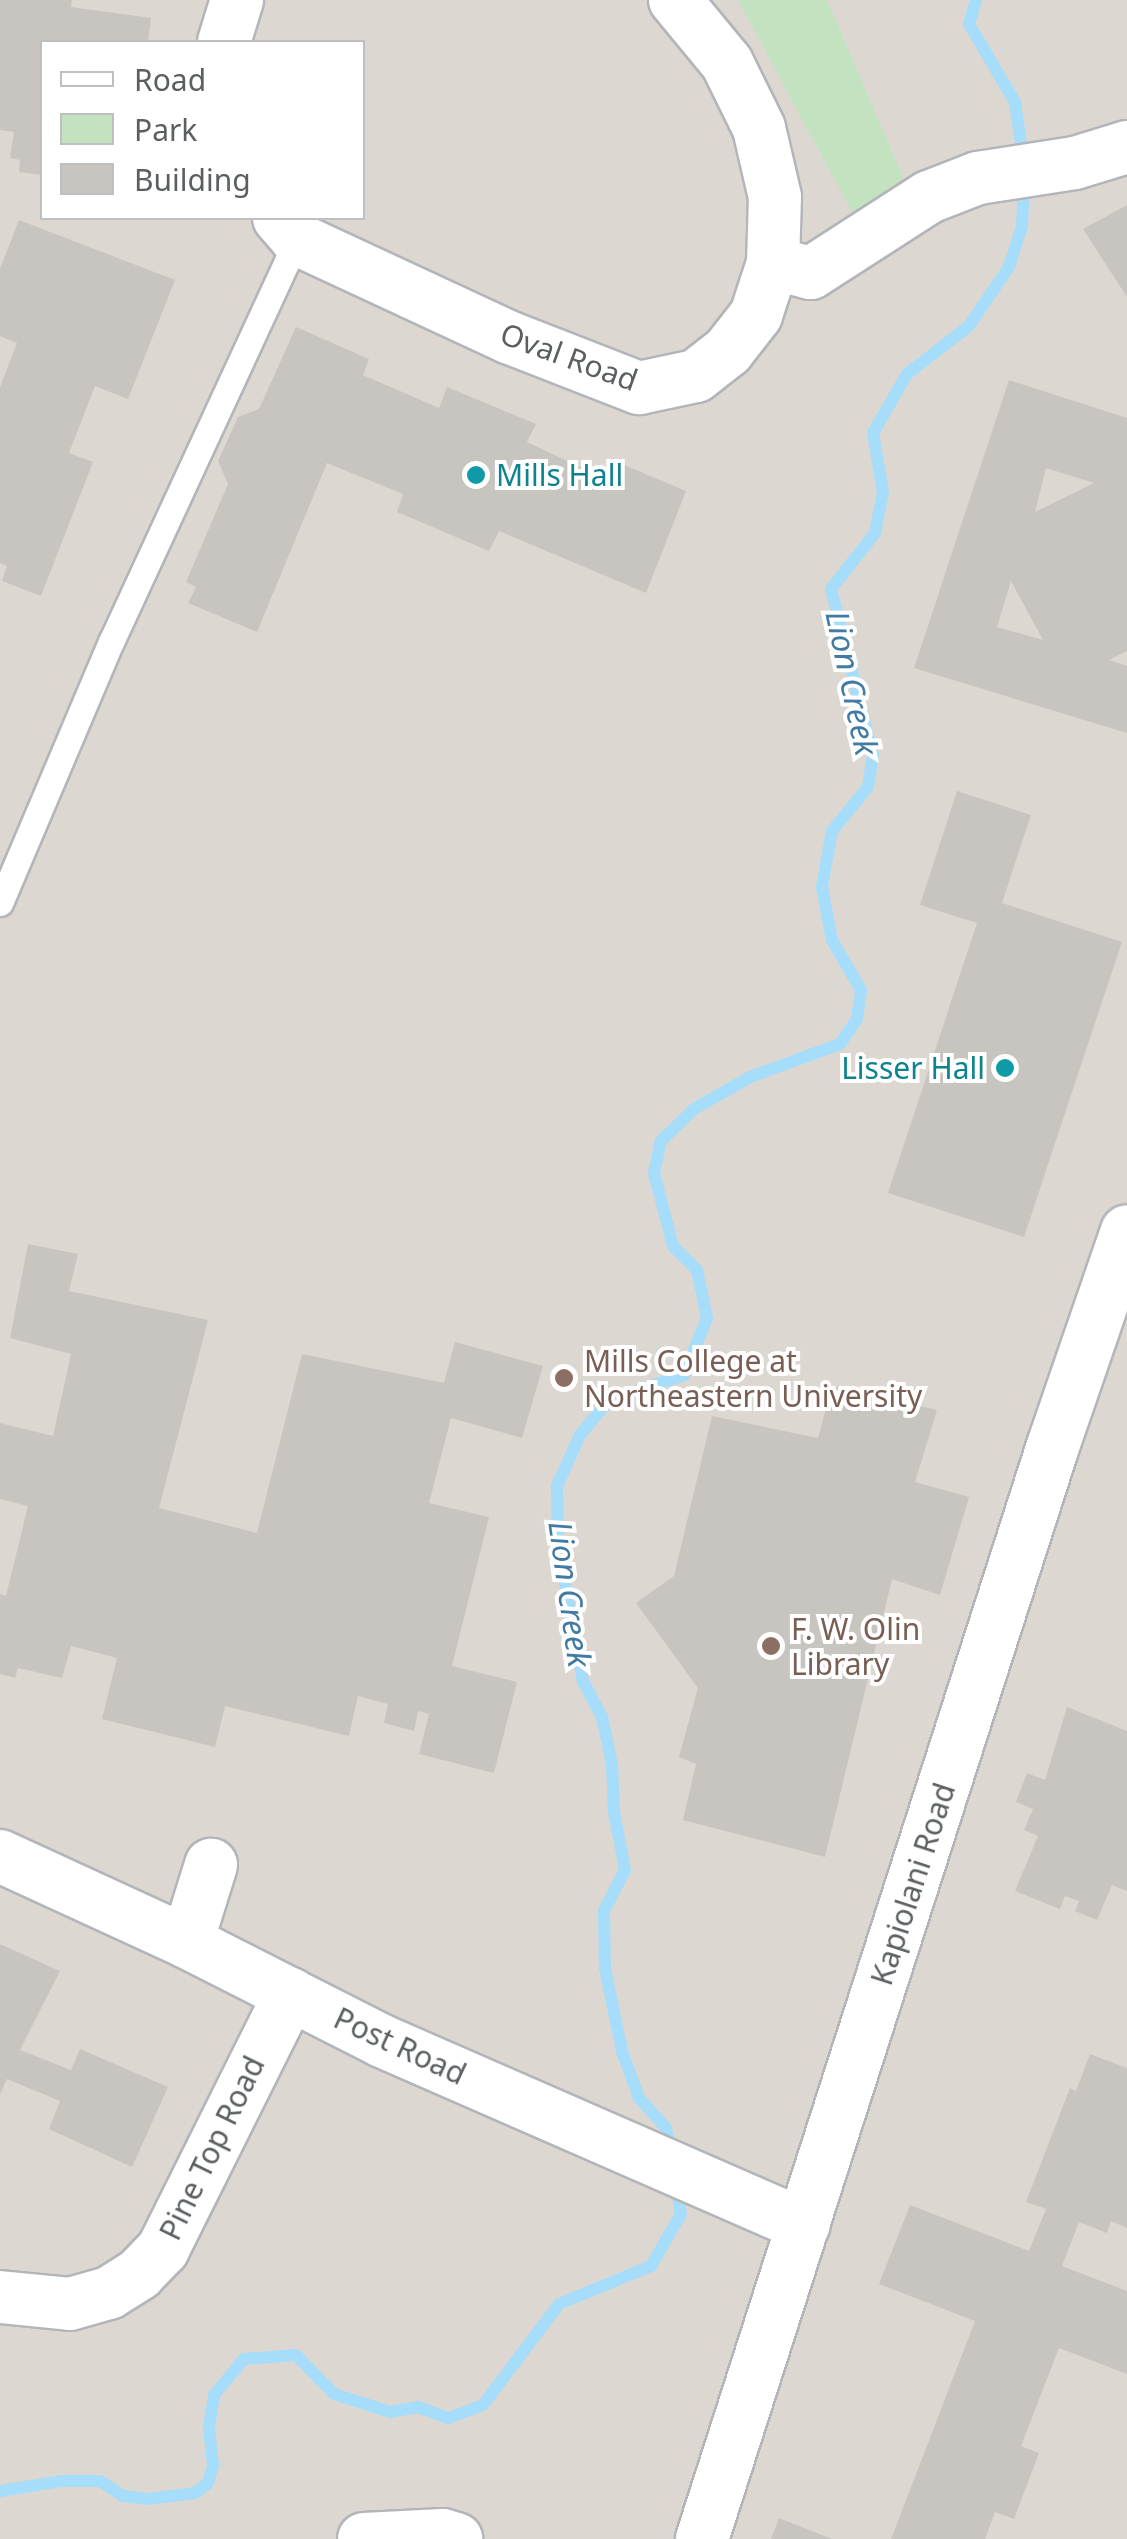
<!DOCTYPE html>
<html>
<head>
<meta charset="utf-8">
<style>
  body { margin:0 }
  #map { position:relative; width:1127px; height:2539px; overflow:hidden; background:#ede9e2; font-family:"Noto Sans",sans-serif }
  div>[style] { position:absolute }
  .education>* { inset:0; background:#dcd8d1 }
  .green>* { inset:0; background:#c3e3c0 }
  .stream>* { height:12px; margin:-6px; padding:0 6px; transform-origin:6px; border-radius:6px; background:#a5ddfa }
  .building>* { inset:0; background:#c8c4bf }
  .roads { filter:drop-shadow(2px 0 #b3b5b9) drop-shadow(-2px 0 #b3b5b9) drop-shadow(0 2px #b3b5b9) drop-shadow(0 -2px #b3b5b9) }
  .lane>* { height:25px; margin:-12.5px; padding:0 12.5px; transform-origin:12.5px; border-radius:12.5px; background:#fff }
  .street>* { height:52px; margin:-26px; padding:0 26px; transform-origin:26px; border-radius:26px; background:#fff }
  .dots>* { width:28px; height:28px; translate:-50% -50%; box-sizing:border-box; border:5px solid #fff; border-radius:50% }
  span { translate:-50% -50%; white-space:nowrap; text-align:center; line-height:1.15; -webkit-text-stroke:8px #fff; paint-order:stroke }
  .street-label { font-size:30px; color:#5b5f62 }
  .culture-label { font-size:30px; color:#0d838f }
  .left { translate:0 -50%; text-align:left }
  .right { translate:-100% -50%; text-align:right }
  .education-label { font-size:30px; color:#785e54 }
  .water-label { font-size:32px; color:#417aa2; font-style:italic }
  .legend { position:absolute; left:40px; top:40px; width:325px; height:180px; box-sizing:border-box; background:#fff; border:2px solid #bdbfc0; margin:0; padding:12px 18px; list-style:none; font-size:30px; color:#5b5f62 }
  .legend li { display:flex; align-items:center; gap:20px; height:50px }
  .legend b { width:50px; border:2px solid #bdbfc0 }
</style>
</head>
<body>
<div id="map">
  <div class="education">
    <i style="clip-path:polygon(evenodd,0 0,1127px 0,1127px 2539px,0 2539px,0 0,42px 42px,362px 42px,362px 218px,42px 218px,42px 42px)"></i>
  </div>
  <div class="green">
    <i style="clip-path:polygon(738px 0,827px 0,905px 182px,854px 216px)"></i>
  </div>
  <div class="stream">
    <i style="left:976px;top:0;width:25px;rotate:106deg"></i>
    <i style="left:969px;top:24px;width:91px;rotate:59.5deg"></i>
    <i style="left:1015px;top:102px;width:57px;rotate:81.9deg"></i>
    <i style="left:670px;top:2150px;width:22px;rotate:-100deg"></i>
    <i style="left:666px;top:2128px;width:40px;rotate:-132deg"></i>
    <i style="left:639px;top:2098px;width:50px;rotate:-109.9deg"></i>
    <i style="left:622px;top:2051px;width:85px;rotate:-101.6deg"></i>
    <i style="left:605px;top:1968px;width:57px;rotate:-91deg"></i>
    <i style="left:604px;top:1911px;width:46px;rotate:-62.9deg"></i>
    <i style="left:625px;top:1870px;width:59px;rotate:-100.7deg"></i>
    <i style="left:614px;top:1812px;width:48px;rotate:-92.4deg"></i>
    <i style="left:612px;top:1764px;width:48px;rotate:-102deg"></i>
    <i style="left:602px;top:1717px;width:40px;rotate:-118deg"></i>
    <i style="left:583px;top:1682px;width:138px;rotate:-100.4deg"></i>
    <i style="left:558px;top:1546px;width:60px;rotate:-91deg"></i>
    <i style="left:557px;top:1486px;width:56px;rotate:-65.7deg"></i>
    <i style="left:580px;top:1435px;width:45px;rotate:-50.4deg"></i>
    <i style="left:609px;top:1400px;width:79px;rotate:-18.4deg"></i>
    <i style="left:684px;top:1375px;width:61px;rotate:-68deg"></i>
    <i style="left:707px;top:1318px;width:49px;rotate:-101.8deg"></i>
    <i style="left:697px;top:1270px;width:34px;rotate:-135deg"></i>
    <i style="left:673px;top:1246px;width:75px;rotate:-104.6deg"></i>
    <i style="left:654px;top:1173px;width:33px;rotate:-78deg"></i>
    <i style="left:661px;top:1141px;width:46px;rotate:-44.1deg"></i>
    <i style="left:694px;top:1109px;width:64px;rotate:-29.7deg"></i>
    <i style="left:750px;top:1077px;width:96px;rotate:-20.1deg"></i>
    <i style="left:840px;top:1044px;width:30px;rotate:-56deg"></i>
    <i style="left:857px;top:1019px;width:29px;rotate:-82deg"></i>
    <i style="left:861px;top:990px;width:58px;rotate:-120.1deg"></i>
    <i style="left:832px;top:940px;width:54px;rotate:-100.7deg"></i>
    <i style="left:822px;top:887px;width:57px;rotate:-79.9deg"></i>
    <i style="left:832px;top:831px;width:57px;rotate:-50.7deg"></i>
    <i style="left:868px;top:787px;width:32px;rotate:-81deg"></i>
    <i style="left:873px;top:755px;width:171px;rotate:-104.2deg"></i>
    <i style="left:831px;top:589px;width:71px;rotate:-51.8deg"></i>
    <i style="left:875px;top:533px;width:42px;rotate:-79deg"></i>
    <i style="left:883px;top:492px;width:60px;rotate:-99.6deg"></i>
    <i style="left:873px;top:433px;width:68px;rotate:-60deg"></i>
    <i style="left:907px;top:374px;width:78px;rotate:-37.7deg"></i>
    <i style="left:969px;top:326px;width:71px;rotate:-55.9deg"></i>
    <i style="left:1009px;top:267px;width:43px;rotate:-72.4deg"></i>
    <i style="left:1022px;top:226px;width:43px;rotate:-87.3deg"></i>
    <i style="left:0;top:2491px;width:63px;rotate:-9.2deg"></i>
    <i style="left:62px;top:2481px;width:38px"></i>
    <i style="left:100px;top:2481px;width:27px;rotate:33deg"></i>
    <i style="left:123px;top:2496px;width:25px;rotate:7deg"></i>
    <i style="left:148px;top:2499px;width:47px;rotate:-7.3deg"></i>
    <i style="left:195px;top:2493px;width:16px;rotate:-38deg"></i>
    <i style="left:208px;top:2483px;width:19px;rotate:-74deg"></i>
    <i style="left:213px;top:2465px;width:38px;rotate:-96deg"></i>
    <i style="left:209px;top:2427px;width:32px;rotate:-81deg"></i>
    <i style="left:214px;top:2395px;width:47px;rotate:-50.2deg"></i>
    <i style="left:244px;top:2359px;width:52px;rotate:-4.4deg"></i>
    <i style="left:296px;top:2355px;width:54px;rotate:45.7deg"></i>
    <i style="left:334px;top:2394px;width:59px;rotate:17.8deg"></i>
    <i style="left:390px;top:2412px;width:28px;rotate:-10deg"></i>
    <i style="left:418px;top:2407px;width:33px;rotate:20deg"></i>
    <i style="left:449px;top:2418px;width:36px;rotate:-21deg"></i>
    <i style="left:483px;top:2405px;width:126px;rotate:-53deg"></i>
    <i style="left:559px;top:2304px;width:100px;rotate:-22.4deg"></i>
    <i style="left:651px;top:2266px;width:60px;rotate:-60deg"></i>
    <i style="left:681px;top:2214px;width:29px;rotate:-100deg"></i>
  </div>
  <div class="building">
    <i style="clip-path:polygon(0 0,72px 0,71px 7px,151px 18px,148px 42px,42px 42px,42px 175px,19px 172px,20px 160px,10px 158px,14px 132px,0 130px)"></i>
    <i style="clip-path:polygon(1127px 205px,1127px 297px,1083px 229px)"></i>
    <i style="clip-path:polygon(19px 220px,175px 280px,128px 399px,95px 386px,69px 453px,93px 462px,41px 596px,2px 581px,7px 566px,0 563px,0 387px,17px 343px,0 336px,0 269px)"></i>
    <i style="clip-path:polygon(296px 327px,369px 359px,363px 375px,439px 408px,447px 387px,536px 424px,527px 442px,608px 480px,615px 461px,686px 491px,646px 593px,499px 531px,489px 551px,397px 512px,403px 494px,327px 463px,257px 632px,188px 603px,196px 587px,186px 582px,228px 484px,218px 461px,238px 417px,259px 409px)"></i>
    <i style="clip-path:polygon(evenodd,1009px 380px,1127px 418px,1127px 651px,1109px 660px,1127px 666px,1127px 733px,914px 668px,1009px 380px,1046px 468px,1094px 483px,1035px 512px,1046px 468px,1009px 380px,1011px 581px,1043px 640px,997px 627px,1011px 581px)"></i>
    <i style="clip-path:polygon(957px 791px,1031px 815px,1002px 903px,1122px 942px,1024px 1237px,888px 1193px,977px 923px,920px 905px)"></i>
    <i style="clip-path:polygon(28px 1244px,78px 1254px,69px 1291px,208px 1320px,159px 1508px,257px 1533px,302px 1354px,444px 1383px,455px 1342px,543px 1366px,522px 1438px,451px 1418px,429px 1503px,489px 1517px,452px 1666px,517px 1682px,494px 1773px,419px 1754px,429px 1714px,418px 1711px,414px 1731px,384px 1723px,388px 1704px,358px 1696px,349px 1736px,225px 1706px,215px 1747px,102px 1719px,117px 1658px,71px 1646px,62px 1678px,18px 1668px,15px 1678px,0 1674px,0 1594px,6px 1596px,28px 1506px,0 1499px,0 1423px,53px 1436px,71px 1354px,10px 1338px)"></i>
    <i style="clip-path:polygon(832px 1386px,937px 1410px,915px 1482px,969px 1497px,940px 1595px,892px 1579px,825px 1857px,683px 1820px,696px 1764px,679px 1757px,698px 1688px,636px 1603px,674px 1576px,712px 1416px,818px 1438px)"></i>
    <i style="clip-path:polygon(1067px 1707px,1127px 1731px,1127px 1891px,1112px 1885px,1097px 1920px,1075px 1911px,1079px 1901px,1065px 1896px,1060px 1909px,1015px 1891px,1038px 1836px,1024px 1830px,1033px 1809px,1016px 1802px,1027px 1773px,1045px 1780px)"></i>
    <i style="clip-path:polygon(0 1944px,60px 1971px,20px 2050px,71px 2070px,80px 2049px,168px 2087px,132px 2167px,49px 2129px,60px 2101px,7px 2079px,0 2094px)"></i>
    <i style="clip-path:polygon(1090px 2054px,1127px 2068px,1127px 2228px,1111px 2221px,1107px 2233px,1079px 2222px,1062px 2266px,1127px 2291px,1127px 2374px,1059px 2348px,1021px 2446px,1039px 2453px,1014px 2519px,995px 2512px,985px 2539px,891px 2539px,975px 2321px,879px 2284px,910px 2205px,1029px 2251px,1046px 2209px,1026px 2202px,1070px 2088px,1076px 2091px)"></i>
    <i style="clip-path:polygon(779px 2518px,832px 2539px,771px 2539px)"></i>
  </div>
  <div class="roads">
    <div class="lane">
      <i style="left:0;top:903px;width:284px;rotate:-67deg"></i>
      <i style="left:111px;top:642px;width:444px;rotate:-65.2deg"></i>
    </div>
    <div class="street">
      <i style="left:224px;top:42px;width:44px;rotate:-72.8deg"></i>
      <i style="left:279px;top:218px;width:28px;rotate:49deg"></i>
      <i style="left:297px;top:239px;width:233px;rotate:24.9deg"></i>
      <i style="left:508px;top:337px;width:141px;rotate:21.3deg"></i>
      <i style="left:639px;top:388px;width:58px;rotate:-11.9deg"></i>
      <i style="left:696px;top:376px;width:41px;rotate:-38deg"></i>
      <i style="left:728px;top:351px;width:46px;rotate:-52.1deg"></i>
      <i style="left:756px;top:315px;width:55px;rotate:-71.9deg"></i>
      <i style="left:773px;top:263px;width:66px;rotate:-88.3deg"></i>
      <i style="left:775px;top:197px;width:71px;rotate:-103.1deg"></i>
      <i style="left:759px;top:128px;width:72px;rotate:-116.2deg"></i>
      <i style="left:727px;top:63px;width:82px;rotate:-129.5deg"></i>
      <i style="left:773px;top:263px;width:39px;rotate:15deg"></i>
      <i style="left:811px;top:273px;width:140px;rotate:-32.8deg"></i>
      <i style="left:929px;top:197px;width:53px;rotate:-21.2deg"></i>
      <i style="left:978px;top:178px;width:98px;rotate:-8.8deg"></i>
      <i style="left:1075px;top:163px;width:54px;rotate:-17.1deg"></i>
      <i style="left:0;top:1856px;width:206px;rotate:24.7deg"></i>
      <i style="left:187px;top:1942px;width:219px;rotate:26.9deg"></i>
      <i style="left:382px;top:2041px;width:460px;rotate:23.6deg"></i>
      <i style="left:187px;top:1942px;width:81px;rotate:-72.7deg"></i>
      <i style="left:0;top:2297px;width:70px;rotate:5.7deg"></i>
      <i style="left:70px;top:2304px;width:41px;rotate:-15.8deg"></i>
      <i style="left:109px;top:2293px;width:36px;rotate:-32deg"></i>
      <i style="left:139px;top:2274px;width:35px;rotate:-46deg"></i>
      <i style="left:163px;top:2249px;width:285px;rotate:-63.5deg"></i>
      <i style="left:364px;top:2539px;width:79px;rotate:-2.9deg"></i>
      <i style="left:443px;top:2535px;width:14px;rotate:17deg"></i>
      <i style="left:702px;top:2539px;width:1148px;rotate:-72.2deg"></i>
      <i style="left:1053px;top:1446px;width:227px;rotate:-71deg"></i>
    </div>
  </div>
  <div class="dots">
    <i style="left:476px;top:475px;background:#0f9aa8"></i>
    <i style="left:1005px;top:1068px;background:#0f9aa8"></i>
    <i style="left:564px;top:1378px;background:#8d6e63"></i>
    <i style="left:771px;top:1646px;background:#8d6e63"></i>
  </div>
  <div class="street-label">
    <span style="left:569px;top:357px;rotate:20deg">Oval Road</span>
    <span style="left:913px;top:1884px;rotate:-72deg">Kapiolani Road</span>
    <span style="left:400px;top:2046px;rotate:25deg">Post Road</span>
    <span style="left:212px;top:2148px;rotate:-64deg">Pine Top Road</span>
  </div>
  <div class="culture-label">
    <span class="left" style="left:496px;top:475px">Mills Hall</span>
    <span class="right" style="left:985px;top:1068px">Lisser Hall</span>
  </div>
  <div class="education-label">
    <span class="left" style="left:584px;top:1378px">Mills College at<br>Northeastern University</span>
    <span class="left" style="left:791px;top:1646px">F. W. Olin<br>Library</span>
  </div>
  <div class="water-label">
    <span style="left:852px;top:683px;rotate:78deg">Lion Creek</span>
    <span style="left:570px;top:1594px;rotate:82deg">Lion Creek</span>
  </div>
  <ul class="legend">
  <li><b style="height:12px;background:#fff"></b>Road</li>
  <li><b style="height:28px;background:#c3e3c0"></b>Park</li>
  <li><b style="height:28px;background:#c8c4bf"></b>Building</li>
  </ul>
</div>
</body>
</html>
